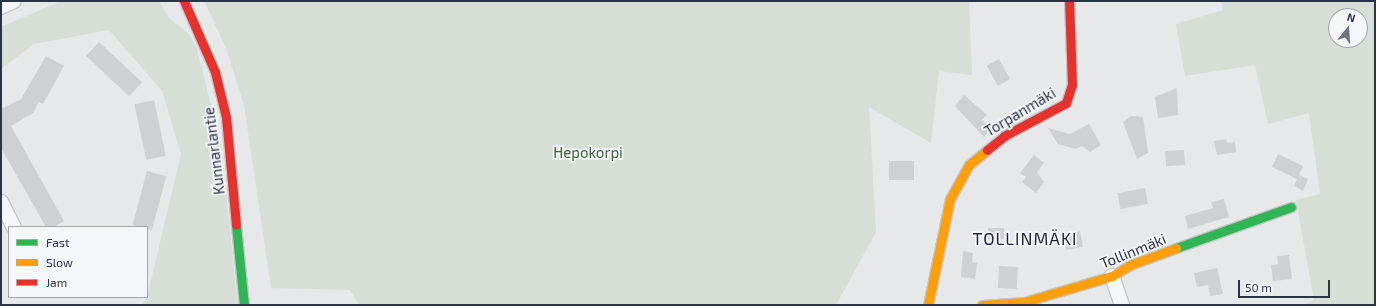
<!DOCTYPE html>
<html>
<head>
<meta charset="utf-8">
<style>
  body { margin:0 }
  #map { position:relative; width:1376px; height:306px; overflow:hidden; background:#e6e8ea; font-family:"Exo 2",sans-serif }
  div>[style] { position:absolute }
  .green>* { inset:0; background:#d6ded6 }
  .building>* { inset:0; background:#ced0d3; transform-origin:0 0 }
  .roads { filter:drop-shadow(1px 0 #c4c6c8) drop-shadow(-1px 0 #c4c6c8) drop-shadow(0 1px #c4c6c8) drop-shadow(0 -1px #c4c6c8) }
  .street>* { height:14px; margin:-7px; padding:0 7px; transform-origin:7px; border-radius:7px; background:#f5f6f7 }
  .fast>* { height:9px; margin:-4.5px; padding:0 4.5px; transform-origin:4.5px; border-radius:4.5px; background:#30b455 }
  .slow>* { height:9px; margin:-4.5px; padding:0 4.5px; transform-origin:4.5px; border-radius:4.5px; background:#ff9f0a }
  .jam>* { height:9px; margin:-4.5px; padding:0 4.5px; transform-origin:4.5px; border-radius:4.5px; background:#e5322d }
  span { translate:-50% -50%; white-space:nowrap; text-align:center; line-height:1.15; -webkit-text-stroke:3.5px #f4f6f9; paint-order:stroke }
  .street-label { font-size:15px; color:#2b3445 }
  .park-label { font-size:15px; color:#3f6138 }
  .quarter-label { font-size:17px; color:#1d2536; letter-spacing:1px }
  .frame { position:absolute; inset:0; border:2px solid #2b3445; pointer-events:none }
  .legend { position:absolute; left:8px; top:226px; width:140px; height:72px; box-sizing:border-box; background:#f4f6f9; border:1px solid #a4a8b1; margin:0; padding:5px 7px; list-style:none; font-size:12px; color:#2b3445 }
  .legend li { display:flex; align-items:center; gap:8px; height:20px }
  .legend b { width:20px; border:1px solid #a4a8b1 }
  .north { position:absolute; left:1328px; top:8px; width:40px; height:40px; box-sizing:border-box; background:#f4f6f9; border:1px solid #a4a8b1; border-radius:50%; rotate:17deg; font-size:11px; font-weight:700; line-height:16px; text-align:center; color:#2b3445 }
  .north::after { content:''; display:block; margin:auto; width:14px; height:18px; background:#6c737f; clip-path:polygon(50% 0,100% 100%,50% 72%,0 100%) }
  .scale { position:absolute; left:1238px; top:280px; width:92px; height:18px; box-sizing:border-box; border:2px solid #2b3445; border-top:0; padding-left:5px; font-size:12px; line-height:14px; white-space:nowrap; color:#2b3445; -webkit-text-stroke:3px #f4f6f9; paint-order:stroke }
</style>
</head>
<body>
<div id="map">
  <div class="green">
    <i style="clip-path:polygon(61px 1px,159px 1px,169px 18px,189px 34px,197px 49px,221px 145px,238px 305px,142px 305px,147px 297px,181px 154px,162px 91px,109px 30px,34px 44px,1px 69px,1px 27px)"></i>
    <i style="clip-path:polygon(204px 1px,969px 1px,972px 75px,939px 71px,931px 143px,869px 107px,876px 232px,836px 305px,359px 305px,350px 290px,271px 288px,244px 105px,226px 48px)"></i>
    <i style="clip-path:polygon(evenodd,1222px 1px,1375px 1px,1375px 305px,1304px 305px,1314px 300px,1296px 200px,1320px 194px,1309px 113px,1268px 124px,1255px 65px,1185px 76px,1176px 24px,1223px 10px,1222px 1px,1336px 16px,1360px 16px,1360px 40px,1336px 40px,1336px 16px)"></i>
  </div>
  <div class="building">
    <i style="left:99px;top:42px;width:59px;height:19px;rotate:43deg"></i>
    <i style="clip-path:polygon(46px 56px,64px 66px,43px 104px,39px 102px,33px 113px,11px 126px,64px 221px,54px 227px,46px 227px,1px 148px,1px 109px,21px 99px)"></i>
    <i style="left:999px;top:59px;width:23px;height:14px;rotate:61deg"></i>
    <i style="clip-path:polygon(1177px 88px,1178px 115px,1158px 118px,1155px 97px)"></i>
    <i style="clip-path:polygon(964px 95px,987px 115px,982px 120px,991px 128px,984px 137px,955px 106px)"></i>
    <i style="left:154px;top:100px;width:57px;height:20px;rotate:78deg"></i>
    <i style="clip-path:polygon(1131px 116px,1143px 117px,1148px 153px,1137px 159px,1123px 122px)"></i>
    <i style="clip-path:polygon(1089px 124px,1101px 145px,1090px 152px,1082px 146px,1076px 149px,1058px 144px,1048px 128px,1070px 134px)"></i>
    <i style="clip-path:polygon(1226px 139px,1227px 143px,1235px 142px,1236px 152px,1217px 155px,1214px 141px)"></i>
    <i style="left:1184px;top:150px;width:15px;height:19px;rotate:86deg"></i>
    <i style="clip-path:polygon(1278px 154px,1303px 166px,1299px 175px,1308px 179px,1303px 191px,1294px 186px,1297px 179px,1272px 167px)"></i>
    <i style="clip-path:polygon(1034px 155px,1044px 163px,1037px 172px,1044px 182px,1036px 193px,1022px 182px,1026px 177px,1020px 173px)"></i>
    <i style="left:889px;top:161px;width:25px;height:19px"></i>
    <i style="left:147px;top:171px;width:20px;height:56px;rotate:15deg"></i>
    <i style="left:1145px;top:188px;width:16px;height:28px;rotate:79deg"></i>
    <i style="clip-path:polygon(1224px 199px,1229px 217px,1188px 229px,1185px 216px,1213px 208px,1211px 202px)"></i>
    <i style="left:988px;top:228px;width:16px;height:11px"></i>
    <i style="left:1080px;top:231px;width:16px;height:17px;rotate:79deg"></i>
    <i style="clip-path:polygon(963px 251px,973px 253px,972px 262px,977px 263px,975px 279px,961px 277px)"></i>
    <i style="clip-path:polygon(1289px 255px,1292px 279px,1273px 281px,1271px 265px,1278px 264px,1277px 256px)"></i>
    <i style="left:999px;top:266px;width:19px;height:22px;rotate:3deg"></i>
    <i style="clip-path:polygon(1217px 268px,1223px 294px,1210px 296px,1208px 285px,1197px 287px,1194px 273px)"></i>
  </div>
  <div class="roads">
    <div class="street">
      <i style="left:1px;top:7px;width:14px;rotate:-25deg"></i>
      <i style="left:1px;top:202px;width:28px;rotate:63deg"></i>
      <i style="left:1112px;top:276px;width:31px;rotate:71deg"></i>
    </div>
    <div class="fast">
      <i style="left:236px;top:225px;width:80px;rotate:84.3deg"></i>
      <i style="left:1176px;top:248px;width:122px;rotate:-19.6deg"></i>
    </div>
    <div class="slow">
      <i style="left:928px;top:305px;width:108px;rotate:-78.3deg"></i>
      <i style="left:950px;top:199px;width:39px;rotate:-61deg"></i>
      <i style="left:969px;top:165px;width:23px;rotate:-40deg"></i>
      <i style="left:982px;top:305px;width:42px;rotate:-4.1deg"></i>
      <i style="left:1024px;top:302px;width:92px;rotate:-16.5deg"></i>
      <i style="left:1112px;top:276px;width:21px;rotate:-31deg"></i>
      <i style="left:1130px;top:265px;width:49px;rotate:-20.3deg"></i>
    </div>
    <div class="jam">
      <i style="left:184px;top:1px;width:77px;rotate:66.4deg"></i>
      <i style="left:215px;top:72px;width:46px;rotate:76.3deg"></i>
      <i style="left:226px;top:117px;width:108px;rotate:84.7deg"></i>
      <i style="left:987px;top:150px;width:22px;rotate:-39deg"></i>
      <i style="left:1004px;top:136px;width:70px;rotate:-28deg"></i>
      <i style="left:1066px;top:103px;width:19px;rotate:-72deg"></i>
      <i style="left:1072px;top:85px;width:84px;rotate:-92deg"></i>
    </div>
  </div>
  <div class="street-label">
    <span style="left:1020px;top:112px;rotate:-31deg">Torpanmäki</span>
    <span style="left:214px;top:151px;rotate:-97deg">Kunnarlantie</span>
    <span style="left:1133px;top:251px;rotate:-22deg">Tollinmäki</span>
  </div>
  <div class="park-label">
    <span style="left:588px;top:153px">Hepokorpi</span>
  </div>
  <div class="quarter-label">
    <span style="left:1025px;top:239px">TOLLINMÄKI</span>
  </div>
  <div class="frame"></div>
  <ul class="legend">
  <li><b style="height:5px;background:#30b455"></b>Fast</li>
  <li><b style="height:5px;background:#ff9f0a"></b>Slow</li>
  <li><b style="height:5px;background:#e5322d"></b>Jam</li>
  </ul>
  <div class="north">N</div>
  <div class="scale">50 m</div>
</div>
</body>
</html>
